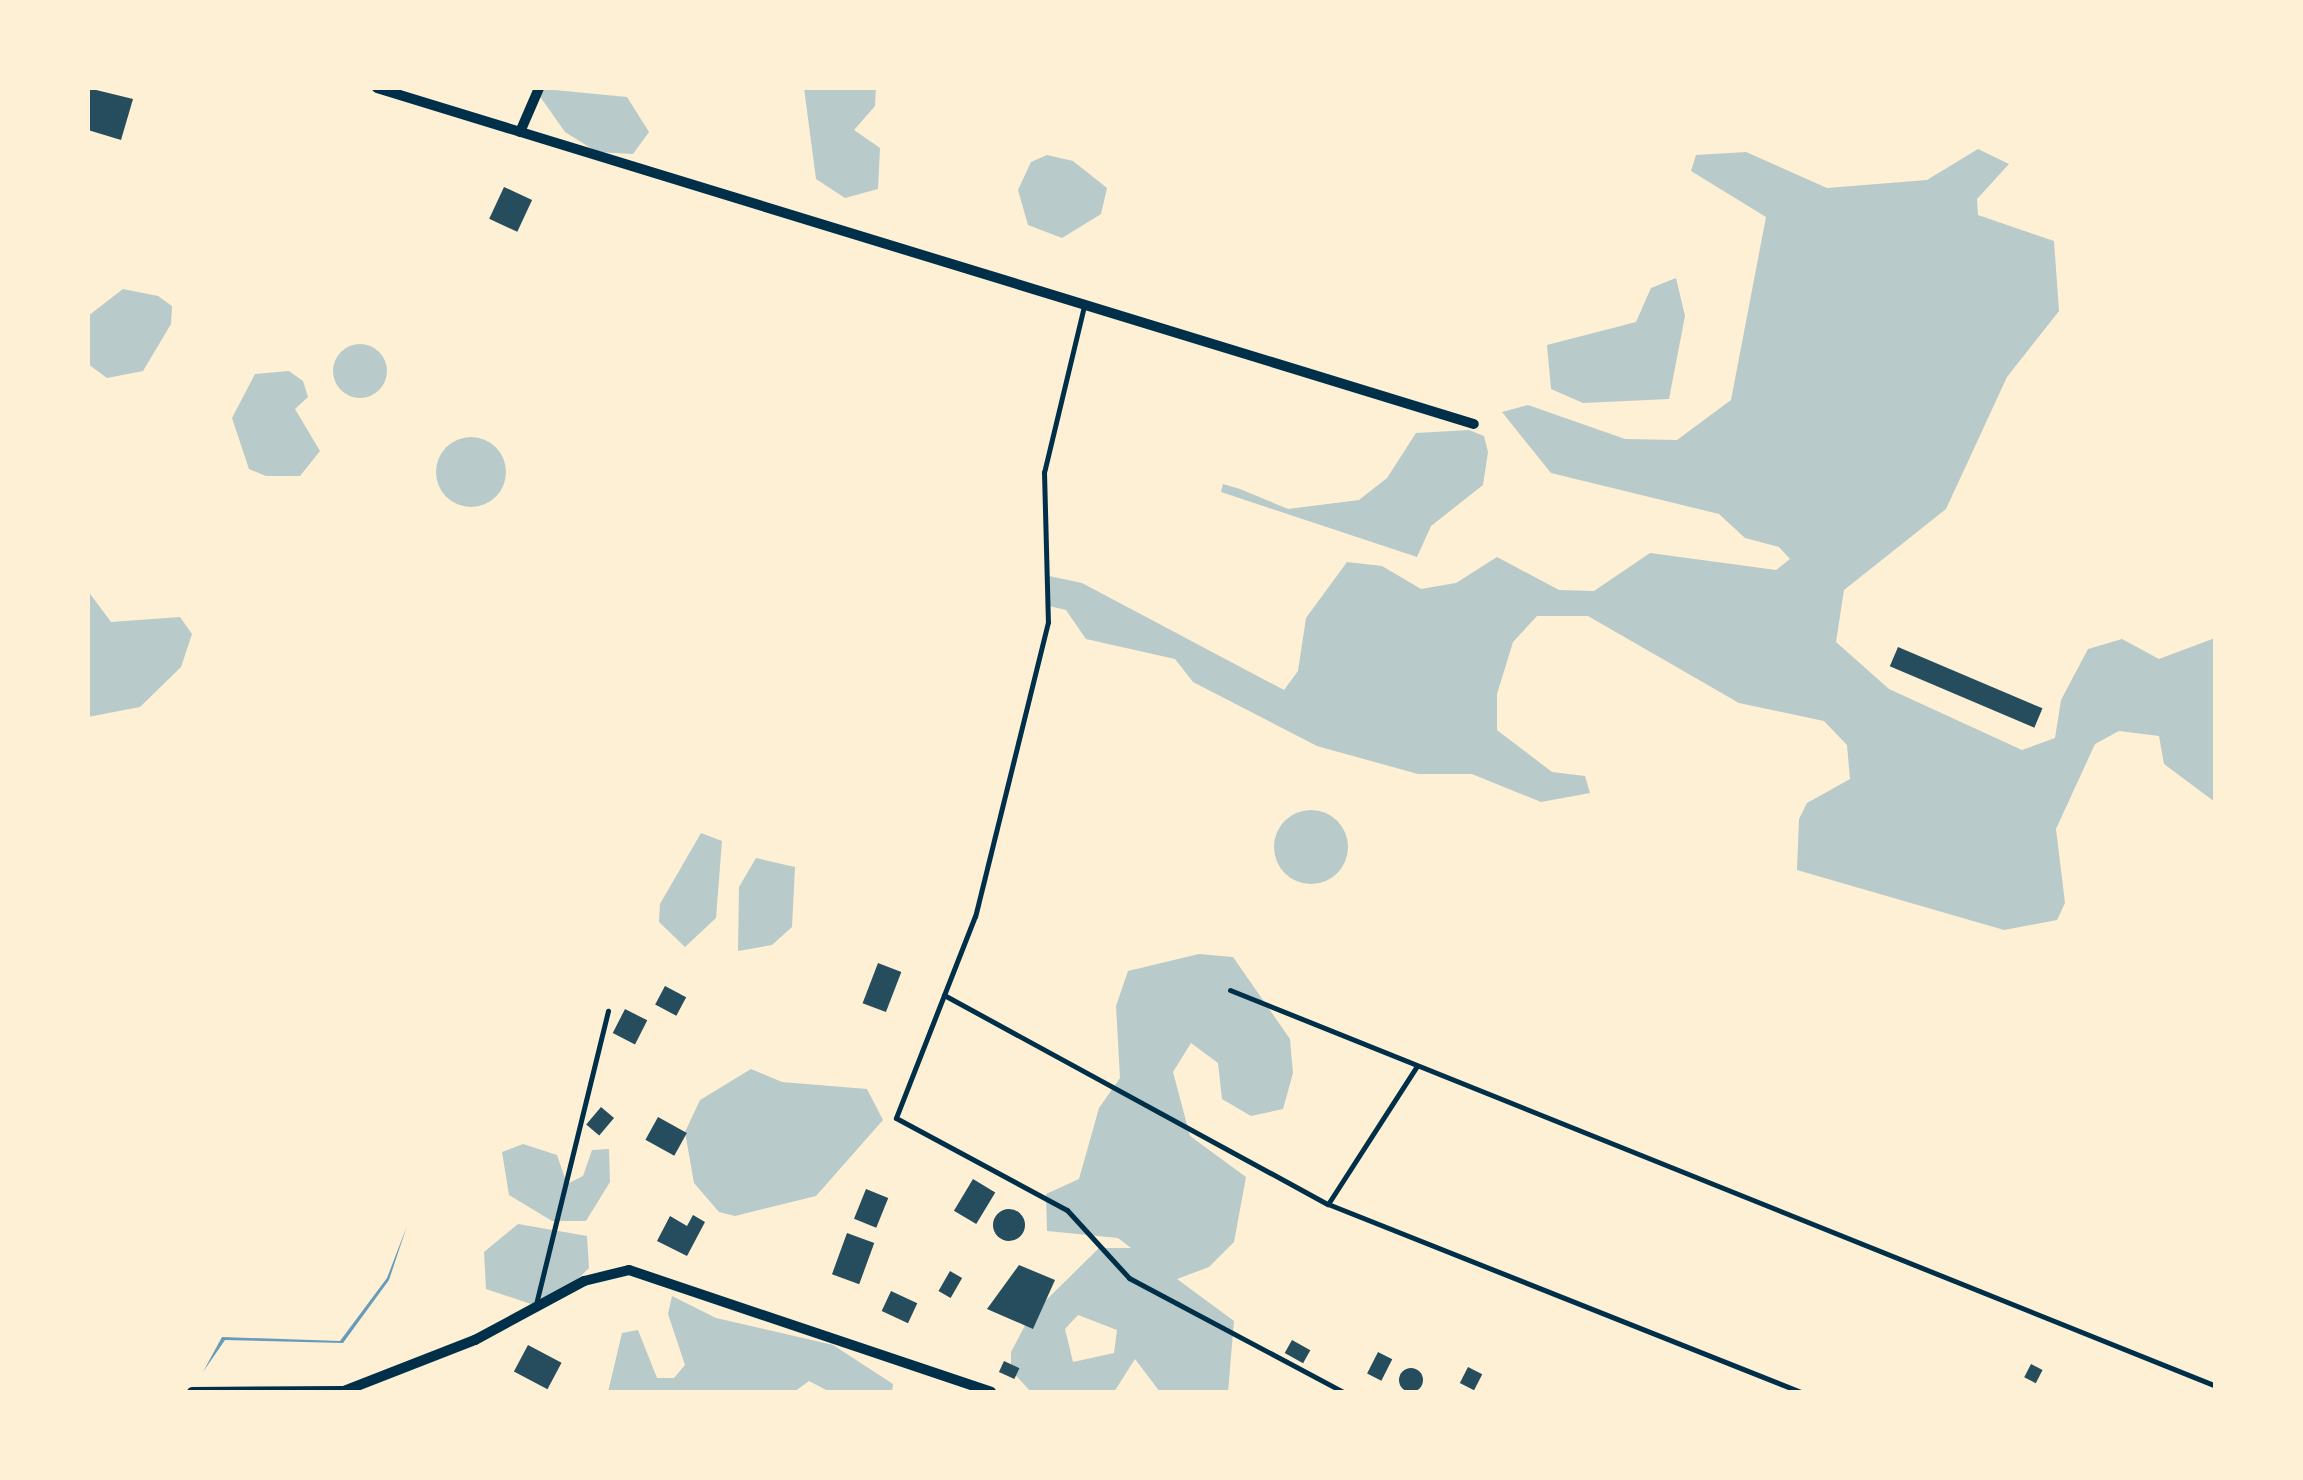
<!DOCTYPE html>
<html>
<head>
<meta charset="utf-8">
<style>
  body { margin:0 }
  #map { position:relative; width:2303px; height:1480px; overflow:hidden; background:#fdf0d5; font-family:Spectral,serif }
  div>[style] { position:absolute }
  .green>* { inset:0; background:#b9caca }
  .round { border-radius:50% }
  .water>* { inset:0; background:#669bbc }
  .building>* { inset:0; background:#264d5e; transform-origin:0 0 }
  .service>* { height:5px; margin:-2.5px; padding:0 2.5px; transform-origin:2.5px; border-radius:2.5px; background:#003049 }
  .minor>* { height:10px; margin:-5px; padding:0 5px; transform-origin:5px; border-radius:5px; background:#003049 }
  span { translate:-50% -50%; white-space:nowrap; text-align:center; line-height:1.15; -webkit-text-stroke:10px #fdf0d5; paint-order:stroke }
  .frame { position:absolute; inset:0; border:90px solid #fdf0d5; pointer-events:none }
</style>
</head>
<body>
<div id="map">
  <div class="green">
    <i style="clip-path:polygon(534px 88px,627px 97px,649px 132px,633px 154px,597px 152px,565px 132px)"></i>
    <i style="clip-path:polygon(804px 88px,876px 88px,875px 106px,854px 130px,880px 148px,878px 189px,845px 198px,816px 179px)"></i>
    <i style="clip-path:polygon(1978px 149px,2009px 164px,1977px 199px,1978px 215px,2054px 241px,2059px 311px,2007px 377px,1946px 509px,1844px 590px,1836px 642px,1889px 689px,2022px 750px,2055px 738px,2061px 700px,2088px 649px,2122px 639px,2159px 659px,2215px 638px,2215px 802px,2164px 764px,2159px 736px,2119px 731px,2095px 744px,2056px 829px,2065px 903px,2057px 920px,2004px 930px,1797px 870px,1799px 819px,1807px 803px,1850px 779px,1847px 745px,1824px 721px,1739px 703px,1588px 616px,1537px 616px,1513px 642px,1497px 694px,1497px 730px,1552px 772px,1585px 776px,1590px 793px,1541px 802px,1472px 774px,1418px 774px,1317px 746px,1193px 682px,1175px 659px,1086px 639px,1066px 610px,1049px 606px,1049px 576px,1082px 583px,1284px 690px,1298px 671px,1306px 618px,1347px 562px,1382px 566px,1421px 589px,1456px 583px,1497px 557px,1559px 590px,1594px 591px,1650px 553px,1776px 570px,1790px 559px,1779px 547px,1745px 538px,1719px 514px,1551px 473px,1502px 412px,1528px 405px,1625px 439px,1677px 440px,1731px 400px,1766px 217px,1691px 171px,1696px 155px,1746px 152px,1827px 188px,1927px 180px)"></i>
    <i style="clip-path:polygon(1047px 155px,1073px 161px,1107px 188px,1101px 214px,1062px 238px,1028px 225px,1018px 190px,1031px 162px)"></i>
    <i style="clip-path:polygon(1676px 278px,1685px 316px,1669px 399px,1583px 403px,1551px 389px,1547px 345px,1636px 322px,1651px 288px)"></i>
    <i style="clip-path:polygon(123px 289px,158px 296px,172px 306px,171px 324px,143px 371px,107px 378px,88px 364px,88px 316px)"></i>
    <i class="round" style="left:333px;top:344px;width:54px;height:54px"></i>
    <i style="clip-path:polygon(289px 371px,303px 381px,308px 397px,295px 409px,320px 451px,300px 476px,266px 476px,249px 469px,232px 418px,255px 374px)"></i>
    <i style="clip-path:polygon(1469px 430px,1484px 436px,1488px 452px,1483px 485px,1431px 526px,1417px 557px,1221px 492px,1223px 484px,1240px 489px,1288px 509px,1359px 500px,1387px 478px,1416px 433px)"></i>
    <i class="round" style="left:436px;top:437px;width:70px;height:70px"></i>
    <i style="clip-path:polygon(88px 591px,111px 622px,180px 617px,192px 634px,181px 667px,140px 707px,88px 717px)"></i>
    <i class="round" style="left:1274px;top:810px;width:74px;height:74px"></i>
    <i style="clip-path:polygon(701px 833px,722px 841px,716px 918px,685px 947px,659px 922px,660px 904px)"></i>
    <i style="clip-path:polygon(756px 858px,795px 867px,792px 927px,772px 945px,738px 951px,739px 887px)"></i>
    <i style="clip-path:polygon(evenodd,1199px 954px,1233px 957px,1290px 1039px,1293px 1073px,1283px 1109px,1251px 1116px,1222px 1099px,1218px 1063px,1191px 1043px,1173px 1072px,1190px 1136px,1246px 1177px,1234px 1242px,1209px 1267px,1177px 1279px,1234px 1321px,1228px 1392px,1160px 1392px,1135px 1359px,1114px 1392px,1031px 1392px,1011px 1370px,1011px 1352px,1030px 1316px,1099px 1248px,1131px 1248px,1118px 1238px,1047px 1231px,1046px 1194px,1079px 1179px,1099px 1108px,1120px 1078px,1116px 1006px,1128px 971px,1199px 954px,1078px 1315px,1117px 1330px,1114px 1353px,1073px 1362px,1065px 1329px,1078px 1315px)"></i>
    <i style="clip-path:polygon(751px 1069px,782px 1082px,867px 1089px,883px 1120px,816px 1196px,735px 1216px,719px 1212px,694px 1183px,685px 1132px,700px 1100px)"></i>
    <i style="clip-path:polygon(523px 1144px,557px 1155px,567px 1184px,583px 1176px,592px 1150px,609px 1149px,610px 1182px,586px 1221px,552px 1221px,509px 1195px,502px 1152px)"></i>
    <i style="clip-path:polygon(518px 1224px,587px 1236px,589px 1268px,564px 1292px,531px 1304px,486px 1289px,484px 1252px)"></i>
    <i style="clip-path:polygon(672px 1296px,716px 1318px,833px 1345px,893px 1384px,892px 1392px,830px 1392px,809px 1381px,794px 1392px,608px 1392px,622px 1333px,638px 1330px,657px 1378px,674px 1378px,685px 1365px,668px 1314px)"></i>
  </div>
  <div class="water">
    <i style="clip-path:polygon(407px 1226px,389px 1280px,343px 1343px,225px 1340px,203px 1372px,222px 1337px,340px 1341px,387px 1278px)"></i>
  </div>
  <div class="building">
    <i style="clip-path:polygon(88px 88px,133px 99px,121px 140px,88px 130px)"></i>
    <i style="left:504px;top:187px;width:31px;height:35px;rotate:25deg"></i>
    <i style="left:1898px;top:647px;width:157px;height:21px;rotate:23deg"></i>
    <i style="left:878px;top:963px;width:25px;height:43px;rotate:21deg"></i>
    <i style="left:665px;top:986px;width:24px;height:21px;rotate:28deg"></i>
    <i style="left:625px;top:1009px;width:25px;height:27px;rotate:27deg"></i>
    <i style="left:601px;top:1107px;width:17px;height:23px;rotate:40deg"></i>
    <i style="left:658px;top:1117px;width:33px;height:26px;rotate:29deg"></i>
    <i style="left:973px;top:1179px;width:26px;height:37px;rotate:31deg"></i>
    <i style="left:866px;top:1189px;width:24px;height:32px;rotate:22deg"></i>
    <i class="round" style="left:993px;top:1209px;width:32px;height:32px"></i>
    <i style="clip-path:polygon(693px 1215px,705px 1222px,687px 1256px,657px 1241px,670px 1216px,687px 1226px)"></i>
    <i style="left:847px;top:1233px;width:29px;height:44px;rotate:20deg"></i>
    <i style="clip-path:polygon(1019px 1265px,1055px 1280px,1033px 1329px,987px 1309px)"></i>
    <i style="left:950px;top:1271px;width:14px;height:23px;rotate:30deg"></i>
    <i style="left:891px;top:1291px;width:29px;height:22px;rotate:25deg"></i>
    <i style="left:1292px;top:1340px;width:21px;height:15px;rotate:29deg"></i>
    <i style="left:528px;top:1345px;width:38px;height:30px;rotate:28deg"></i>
    <i style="left:1378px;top:1352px;width:16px;height:24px;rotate:27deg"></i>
    <i style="left:1004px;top:1361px;width:17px;height:12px;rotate:25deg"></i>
    <i style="left:2031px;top:1364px;width:13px;height:15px;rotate:27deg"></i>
    <i style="left:1468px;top:1367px;width:16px;height:18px;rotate:27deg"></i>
    <i class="round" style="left:1399px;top:1368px;width:24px;height:24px"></i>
  </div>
  <div class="service">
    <i style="left:1084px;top:306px;width:171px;rotate:103.5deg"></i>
    <i style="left:1044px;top:472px;width:150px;rotate:88.5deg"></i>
    <i style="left:1048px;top:622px;width:303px;rotate:103.9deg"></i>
    <i style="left:975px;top:916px;width:217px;rotate:111.4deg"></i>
    <i style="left:896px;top:1118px;width:194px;rotate:28.3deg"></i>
    <i style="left:1067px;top:1210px;width:92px;rotate:47.6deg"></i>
    <i style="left:1129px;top:1278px;width:242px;rotate:28deg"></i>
    <i style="left:1230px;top:990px;width:1063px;rotate:21.88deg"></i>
    <i style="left:944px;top:995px;width:437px;rotate:28.6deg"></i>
    <i style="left:1328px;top:1204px;width:509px;rotate:21.68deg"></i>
    <i style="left:1328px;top:1204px;width:164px;rotate:-57.2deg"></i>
    <i style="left:536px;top:1304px;width:302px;rotate:-76.2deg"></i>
  </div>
  <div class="minor">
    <i style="left:377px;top:88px;width:1147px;rotate:17.03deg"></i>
    <i style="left:520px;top:132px;width:48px;rotate:-66.6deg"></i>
    <i style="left:192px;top:1392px;width:152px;rotate:-0.4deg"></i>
    <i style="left:344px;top:1391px;width:141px;rotate:-21.3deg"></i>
    <i style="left:475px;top:1340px;width:124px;rotate:-28.4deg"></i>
    <i style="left:584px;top:1281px;width:46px;rotate:-13.7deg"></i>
    <i style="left:629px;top:1270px;width:382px;rotate:18.6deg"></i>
  </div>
  <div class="frame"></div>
</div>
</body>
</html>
